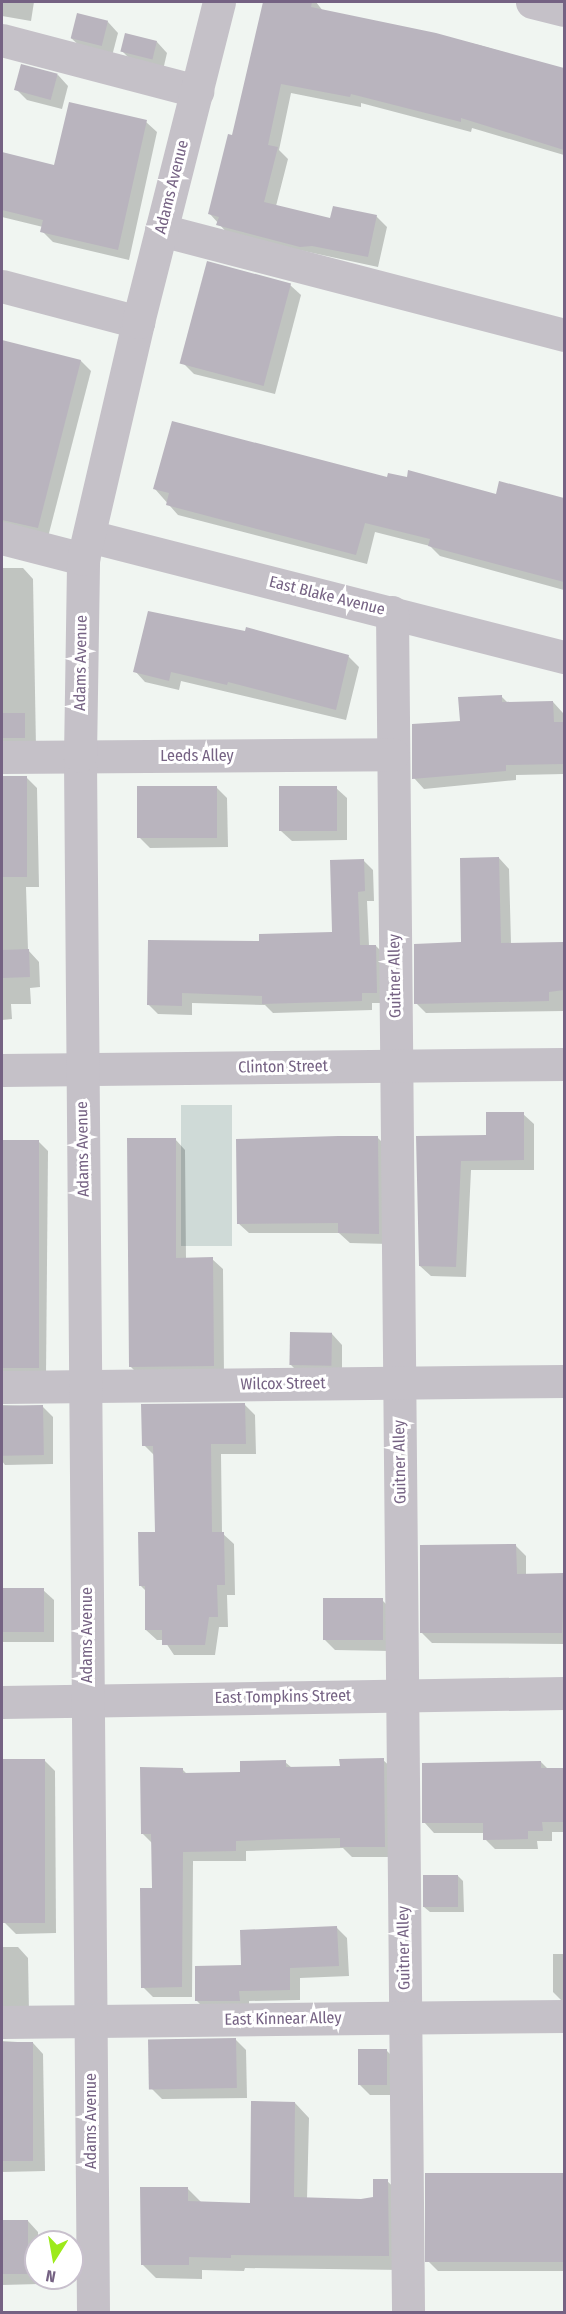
<!DOCTYPE html>
<html>
<head>
<meta charset="utf-8">
<style>
  body { margin:0 }
  #map { position:relative; width:566px; height:2314px; overflow:hidden; background:#f0f5f1; font-family:"Fira Sans Condensed",sans-serif }
  div>[style] { position:absolute }
  .green>* { inset:0; background:#cfdad7; transform-origin:0 0 }
  .shadow>* { inset:0; background:#0003 }
  .building>* { inset:0; background:#b9b4be; transform-origin:0 0 }
  .minor>* { height:33px; margin:-16.5px; padding:0 16.5px; transform-origin:16.5px; border-radius:16.5px; background:#c5c1c8 }
  span { translate:-50% -50%; white-space:nowrap; text-align:center; line-height:1.15; -webkit-text-stroke:6px #fff; paint-order:stroke }
  .street-label { font-size:16px; color:#756283 }
  .frame { position:absolute; inset:0; border:3px solid #756283; pointer-events:none }
  .north { position:absolute; left:24px; top:2230px; width:60px; height:60px; box-sizing:border-box; background:#fff; border:2px solid #c8c0cd; border-radius:50%; rotate:191deg; font-size:16px; font-weight:700; line-height:24px; text-align:center; color:#756283 }
  .north::after { content:''; display:block; margin:auto; width:21px; height:27px; background:#9dea1b; clip-path:polygon(50% 0,100% 100%,50% 72%,0 100%) }
</style>
</head>
<body>
<div id="map">
  <div class="green">
    <i style="left:232px;top:1105px;width:141px;height:51px;rotate:90deg"></i>
  </div>
  <div class="shadow">
    <i style="clip-path:polygon(2px 2px,34px 2px,31px 21px,2px 16px)"></i>
    <i style="clip-path:polygon(265px 2px,316px 2px,323px 11px,479px 45px,564px 70px,564px 155px,472px 128px,471px 132px,361px 103px,361px 107px,291px 93px,279px 150px,288px 159px,276px 206px,331px 220px,376px 216px,387px 227px,378px 267px,229px 235px,210px 214px,233px 137px)"></i>
    <i style="clip-path:polygon(108px 22px,118px 33px,112px 56px,82px 48px,71px 38px)"></i>
    <i style="clip-path:polygon(157px 42px,167px 53px,163px 70px,133px 62px,122px 51px)"></i>
    <i style="clip-path:polygon(58px 75px,68px 86px,62px 109px,27px 100px,16px 89px)"></i>
    <i style="clip-path:polygon(146px 122px,157px 132px,129px 260px,53px 242px,42px 231px,43px 227px,2px 217px,2px 153px,56px 167px)"></i>
    <i style="clip-path:polygon(290px 285px,301px 295px,275px 394px,194px 374px,183px 363px)"></i>
    <i style="clip-path:polygon(4px 342px,81px 361px,91px 371px,48px 537px,2px 534px)"></i>
    <i style="clip-path:polygon(388px 479px,497px 496px,500px 483px,564px 499px,564px 590px,440px 556px,430px 546px,375px 532px,367px 564px,178px 515px,155px 489px)"></i>
    <i style="clip-path:polygon(2px 568px,23px 568px,33px 579px,36px 748px,2px 754px)"></i>
    <i style="clip-path:polygon(348px 656px,359px 667px,346px 720px,181px 681px,179px 690px,145px 682px,135px 671px)"></i>
    <i style="clip-path:polygon(501px 696px,508px 703px,553px 702px,563px 713px,564px 774px,516px 775px,516px 780px,424px 789px,414px 778px,461px 723px)"></i>
    <i style="clip-path:polygon(2px 776px,26px 777px,37px 788px,39px 887px,26px 887px,28px 950px,39px 962px,40px 987px,30px 988px,31px 1004px,11px 1004px,12px 1019px,2px 1020px)"></i>
    <i style="clip-path:polygon(217px 788px,227px 798px,228px 847px,150px 848px,139px 837px)"></i>
    <i style="clip-path:polygon(336px 788px,347px 798px,347px 840px,292px 841px,281px 831px)"></i>
    <i style="clip-path:polygon(499px 858px,509px 869px,511px 944px,564px 943px,564px 895px,564px 1011px,426px 1013px,416px 1003px,463px 944px)"></i>
    <i style="clip-path:polygon(363px 860px,373px 870px,374px 901px,367px 901px,369px 946px,376px 946px,386px 956px,386px 1003px,372px 1003px,372px 1010px,273px 1013px,265px 1005px,192px 1003px,192px 1015px,158px 1014px,148px 1004px,261px 943px,333px 934px)"></i>
    <i style="clip-path:polygon(523px 1114px,534px 1124px,534px 1170px,471px 1170px,466px 1277px,431px 1276px,420px 1266px,417px 1137px,488px 1136px)"></i>
    <i style="clip-path:polygon(378px 1138px,388px 1148px,389px 1244px,350px 1243px,339px 1233px,249px 1233px,238px 1223px)"></i>
    <i style="clip-path:polygon(175px 1139px,185px 1150px,186px 1259px,212px 1259px,223px 1269px,224px 1376px,141px 1377px,130px 1366px)"></i>
    <i style="clip-path:polygon(38px 1141px,48px 1151px,46px 1377px,2px 1383px,2px 1142px)"></i>
    <i style="clip-path:polygon(332px 1334px,342px 1345px,342px 1375px,301px 1375px,291px 1365px)"></i>
    <i style="clip-path:polygon(2px 1405px,43px 1407px,53px 1417px,53px 1464px,5px 1465px,2px 1461px)"></i>
    <i style="clip-path:polygon(245px 1405px,255px 1415px,256px 1454px,221px 1454px,222px 1533px,234px 1544px,235px 1595px,227px 1595px,228px 1627px,219px 1627px,215px 1655px,174px 1655px,164px 1640px,157px 1640px,146px 1630px,146px 1591px,140px 1585px,156px 1534px,155px 1456px,144px 1445px)"></i>
    <i style="clip-path:polygon(516px 1546px,526px 1556px,526px 1575px,564px 1574px,564px 1644px,432px 1643px,422px 1633px)"></i>
    <i style="clip-path:polygon(2px 1590px,43px 1590px,54px 1600px,54px 1642px,2px 1642px)"></i>
    <i style="clip-path:polygon(382px 1600px,392px 1610px,391px 1651px,335px 1650px,325px 1640px)"></i>
    <i style="clip-path:polygon(383px 1760px,394px 1770px,395px 1857px,352px 1857px,343px 1848px,246px 1851px,246px 1861px,193px 1861px,192px 1997px,153px 1997px,143px 1987px,153px 1890px,153px 1844px,142px 1833px,182px 1769px,188px 1775px,242px 1774px,285px 1762px,292px 1768px,341px 1767px)"></i>
    <i style="clip-path:polygon(2px 1761px,45px 1761px,55px 1771px,56px 1933px,16px 1934px,5px 1923px)"></i>
    <i style="clip-path:polygon(541px 1762px,548px 1769px,564px 1769px,564px 1832px,552px 1832px,552px 1841px,537px 1841px,538px 1849px,495px 1849px,485px 1839px,484px 1833px,434px 1833px,424px 1822px)"></i>
    <i style="clip-path:polygon(458px 1876px,463px 1881px,464px 1912px,430px 1912px,424px 1907px)"></i>
    <i style="clip-path:polygon(337px 1928px,347px 1938px,349px 1976px,300px 1978px,300px 2000px,249px 2001px,249px 2011px,207px 2011px,197px 2001px,242px 1966px)"></i>
    <i style="clip-path:polygon(2px 1947px,18px 1947px,28px 1958px,29px 2013px,2px 2019px)"></i>
    <i style="clip-path:polygon(553px 1954px,564px 1954px,564px 2003px,553px 1992px)"></i>
    <i style="clip-path:polygon(236px 2040px,246px 2050px,247px 2098px,162px 2099px,151px 2088px)"></i>
    <i style="clip-path:polygon(2px 2041px,33px 2043px,43px 2054px,45px 2171px,2px 2172px)"></i>
    <i style="clip-path:polygon(386px 2050px,397px 2061px,397px 2095px,370px 2095px,359px 2084px)"></i>
    <i style="clip-path:polygon(295px 2103px,309px 2118px,307px 2199px,361px 2201px,374px 2198px,387px 2181px,402px 2195px,402px 2270px,245px 2268px,244px 2271px,202px 2270px,202px 2279px,156px 2278px,142px 2264px,188px 2189px,202px 2203px,251px 2204px)"></i>
    <i style="clip-path:polygon(564px 2174px,564px 2271px,438px 2271px,428px 2261px,427px 2175px)"></i>
    <i style="clip-path:polygon(28px 2221px,38px 2232px,39px 2284px,2px 2285px,2px 2222px)"></i>
  </div>
  <div class="building">
    <i style="clip-path:polygon(263px 2px,312px 2px,311px 7px,436px 33px,564px 68px,564px 150px,461px 118px,461px 122px,351px 94px,350px 97px,281px 84px,268px 145px,278px 147px,264px 202px,330px 218px,333px 206px,377px 215px,368px 257px,312px 246px,300px 247px,216px 225px,219px 217px,208px 214px,228px 134px,232px 135px)"></i>
    <i style="left:77px;top:13px;width:32px;height:26px;rotate:14deg"></i>
    <i style="left:125px;top:33px;width:33px;height:19px;rotate:14deg"></i>
    <i style="left:21px;top:64px;width:38px;height:27px;rotate:15deg"></i>
    <i style="clip-path:polygon(69px 102px,147px 120px,118px 250px,40px 232px,43px 220px,2px 210px,2px 152px,54px 165px)"></i>
    <i style="left:207px;top:261px;width:87px;height:106px;rotate:15deg"></i>
    <i style="clip-path:polygon(2px 340px,81px 360px,38px 528px,2px 520px)"></i>
    <i style="clip-path:polygon(172px 421px,387px 477px,388px 473px,407px 477px,408px 470px,496px 494px,499px 481px,564px 498px,564px 582px,428px 546px,430px 539px,365px 523px,356px 555px,166px 505px,169px 493px,153px 489px)"></i>
    <i style="clip-path:polygon(148px 611px,245px 631px,246px 627px,349px 655px,336px 710px,228px 682px,227px 685px,171px 672px,169px 681px,133px 672px)"></i>
    <i style="clip-path:polygon(502px 695px,502px 702px,553px 701px,554px 722px,564px 722px,564px 764px,506px 765px,506px 771px,412px 779px,412px 724px,460px 721px,458px 697px)"></i>
    <i style="left:2px;top:713px;width:23px;height:25px"></i>
    <i style="left:2px;top:776px;width:25px;height:101px"></i>
    <i style="left:137px;top:786px;width:80px;height:52px"></i>
    <i style="left:337px;top:786px;width:45px;height:58px;rotate:90deg"></i>
    <i style="clip-path:polygon(499px 857px,501px 943px,564px 942px,564px 990px,549px 992px,549px 1001px,414px 1004px,414px 944px,461px 942px,460px 858px)"></i>
    <i style="clip-path:polygon(364px 859px,365px 891px,358px 892px,360px 945px,376px 945px,377px 993px,362px 993px,362px 1001px,262px 1004px,262px 996px,182px 993px,182px 1006px,147px 1005px,148px 940px,259px 941px,259px 934px,332px 932px,330px 860px)"></i>
    <i style="left:29px;top:949px;width:28px;height:27px;rotate:88deg"></i>
    <i style="clip-path:polygon(486px 1112px,524px 1112px,524px 1160px,461px 1161px,456px 1267px,419px 1266px,416px 1136px,486px 1135px)"></i>
    <i style="clip-path:polygon(338px 1136px,378px 1136px,379px 1234px,338px 1233px,338px 1223px,237px 1224px,236px 1139px)"></i>
    <i style="clip-path:polygon(127px 1138px,176px 1138px,176px 1258px,213px 1257px,214px 1366px,129px 1367px)"></i>
    <i style="left:2px;top:1140px;width:37px;height:228px"></i>
    <i style="left:290px;top:1332px;width:42px;height:33px;rotate:1deg"></i>
    <i style="clip-path:polygon(245px 1403px,246px 1444px,211px 1444px,212px 1532px,224px 1532px,225px 1585px,217px 1585px,218px 1617px,209px 1617px,205px 1645px,162px 1645px,162px 1630px,145px 1630px,145px 1586px,139px 1586px,138px 1532px,155px 1532px,153px 1446px,142px 1446px,141px 1404px)"></i>
    <i style="left:43px;top:1405px;width:50px;height:41px;rotate:89deg"></i>
    <i style="clip-path:polygon(516px 1544px,517px 1574px,564px 1573px,562px 1633px,420px 1633px,420px 1545px)"></i>
    <i style="left:2px;top:1588px;width:42px;height:44px"></i>
    <i style="left:323px;top:1598px;width:60px;height:42px"></i>
    <i style="clip-path:polygon(384px 1758px,385px 1847px,340px 1847px,340px 1838px,287px 1839px,236px 1841px,236px 1851px,183px 1852px,182px 1987px,141px 1988px,140px 1888px,152px 1888px,151px 1834px,141px 1834px,140px 1767px,183px 1768px,183px 1773px,240px 1772px,240px 1761px,286px 1760px,286px 1767px,340px 1766px,339px 1759px)"></i>
    <i style="left:45px;top:1759px;width:164px;height:43px;rotate:90deg"></i>
    <i style="clip-path:polygon(541px 1761px,541px 1768px,564px 1768px,564px 1822px,542px 1822px,543px 1831px,528px 1831px,528px 1839px,483px 1840px,483px 1823px,422px 1823px,422px 1763px)"></i>
    <i style="left:423px;top:1875px;width:35px;height:32px"></i>
    <i style="clip-path:polygon(337px 1926px,339px 1966px,290px 1968px,290px 1990px,239px 1991px,240px 2001px,195px 2001px,195px 1966px,241px 1965px,240px 1930px)"></i>
    <i style="left:236px;top:2038px;width:50px;height:88px;rotate:89deg"></i>
    <i style="left:2px;top:2042px;width:31px;height:119px"></i>
    <i style="left:358px;top:2049px;width:29px;height:36px"></i>
    <i style="clip-path:polygon(251px 2101px,295px 2102px,294px 2197px,361px 2199px,373px 2197px,373px 2179px,388px 2179px,389px 2256px,231px 2255px,231px 2258px,189px 2257px,189px 2265px,141px 2265px,140px 2187px,188px 2187px,188px 2201px,250px 2203px)"></i>
    <i style="left:425px;top:2173px;width:139px;height:89px"></i>
    <i style="left:2px;top:2220px;width:26px;height:54px"></i>
  </div>
  <div class="minor">
    <i style="left:532px;top:2px;width:33px;rotate:14deg"></i>
    <i style="left:2px;top:40px;width:202px;rotate:14.7deg"></i>
    <i style="left:161px;top:230px;width:416px;rotate:14.6deg"></i>
    <i style="left:2px;top:286px;width:141px;rotate:14.8deg"></i>
    <i style="left:89px;top:536px;width:490px;rotate:14.3deg"></i>
    <i style="left:2px;top:538px;width:84px;rotate:14.5deg"></i>
    <i style="left:392px;top:612px;width:1700px;rotate:89.46deg"></i>
    <i style="left:2px;top:757px;width:391px;rotate:-0.4deg"></i>
    <i style="left:2px;top:1070px;width:562px;rotate:-0.61deg"></i>
    <i style="left:2px;top:1387px;width:562px;rotate:-0.61deg"></i>
    <i style="left:2px;top:1702px;width:562px;rotate:-0.92deg"></i>
    <i style="left:2px;top:2022px;width:562px;rotate:-0.61deg"></i>
    <i style="left:93px;top:2312px;width:1556px;rotate:-90.48deg"></i>
    <i style="left:80px;top:756px;width:197px;rotate:-89.1deg"></i>
    <i style="left:83px;top:559px;width:243px;rotate:-76.9deg"></i>
    <i style="left:138px;top:322px;width:330px;rotate:-75.8deg"></i>
  </div>
  <div class="street-label">
    <span style="left:172px;top:187px;rotate:-76deg">Adams Avenue</span>
    <span style="left:327px;top:596px;rotate:14deg">East Blake Avenue</span>
    <span style="left:81px;top:663px;rotate:-89deg">Adams Avenue</span>
    <span style="left:197px;top:756px">Leeds Alley</span>
    <span style="left:395px;top:976px;rotate:-91deg">Guitner Alley</span>
    <span style="left:283px;top:1067px;rotate:-1deg">Clinton Street</span>
    <span style="left:83px;top:1149px;rotate:-91deg">Adams Avenue</span>
    <span style="left:283px;top:1384px;rotate:-1deg">Wilcox Street</span>
    <span style="left:400px;top:1462px;rotate:-91deg">Guitner Alley</span>
    <span style="left:87px;top:1635px;rotate:-90deg">Adams Avenue</span>
    <span style="left:283px;top:1697px;rotate:-1deg">East Tompkins Street</span>
    <span style="left:404px;top:1948px;rotate:-91deg">Guitner Alley</span>
    <span style="left:283px;top:2019px;rotate:-1deg">East Kinnear Alley</span>
    <span style="left:91px;top:2121px;rotate:-90deg">Adams Avenue</span>
  </div>
  <div class="frame"></div>
  <div class="north">N</div>
</div>
</body>
</html>
